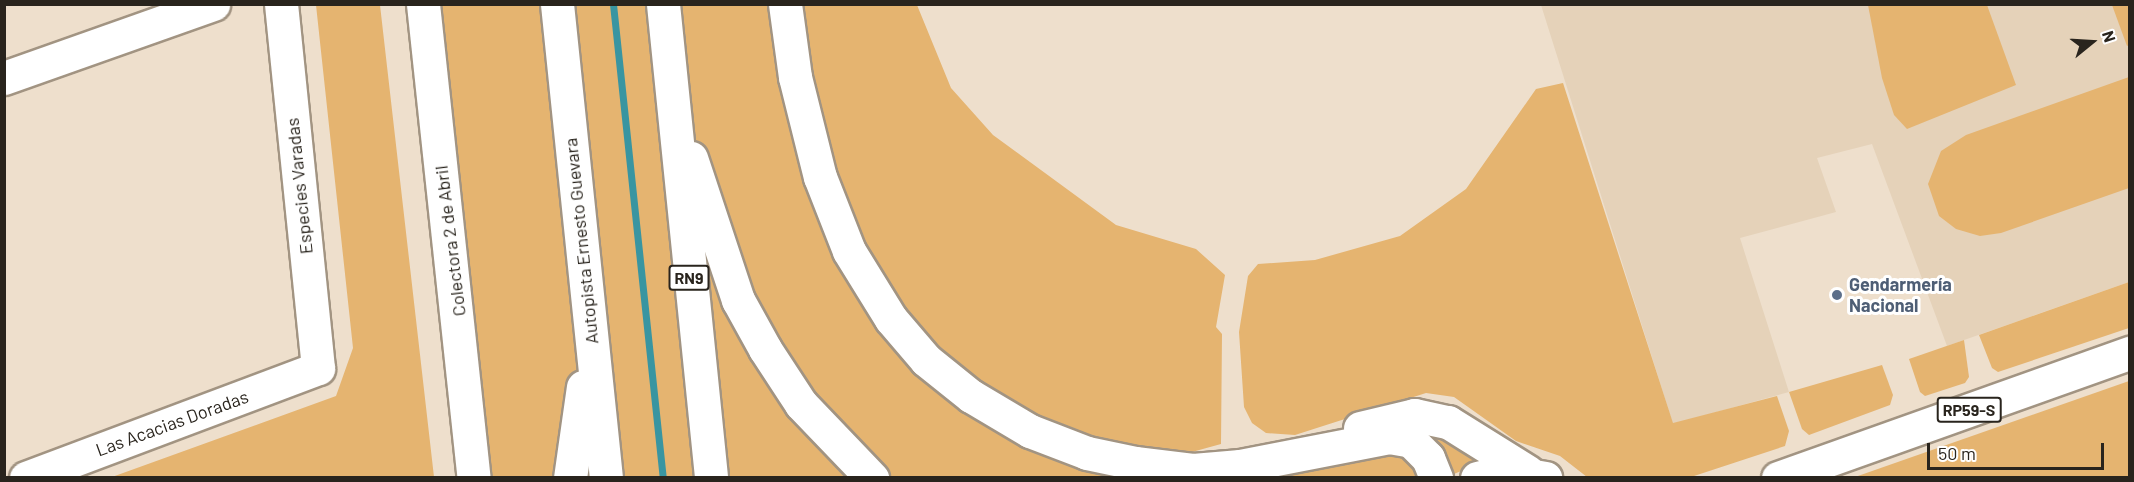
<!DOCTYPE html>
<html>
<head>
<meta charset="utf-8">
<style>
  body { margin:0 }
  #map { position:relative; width:2134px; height:482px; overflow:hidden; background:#eedfcc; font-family:Barlow,sans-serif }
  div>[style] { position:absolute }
  .built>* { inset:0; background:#e5d2b9 }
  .green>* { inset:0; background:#e5b470 }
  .stream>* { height:7px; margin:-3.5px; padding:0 3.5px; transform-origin:3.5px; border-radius:3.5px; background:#3995a1 }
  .roads { filter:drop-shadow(2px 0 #a29482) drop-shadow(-2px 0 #a29482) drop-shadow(0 2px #a29482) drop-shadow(0 -2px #a29482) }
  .minor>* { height:33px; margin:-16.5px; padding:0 16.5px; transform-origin:16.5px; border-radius:16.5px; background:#fff }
  .major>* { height:33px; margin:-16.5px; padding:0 16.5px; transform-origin:16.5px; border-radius:16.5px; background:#fff }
  .highway>* { height:33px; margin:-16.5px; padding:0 16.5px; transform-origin:16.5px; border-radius:16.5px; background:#fff }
  .dots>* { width:16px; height:16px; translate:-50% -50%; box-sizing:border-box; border:3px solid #fff; border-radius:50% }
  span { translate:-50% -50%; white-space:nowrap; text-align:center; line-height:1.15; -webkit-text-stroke:6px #fff; paint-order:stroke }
  .shield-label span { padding:2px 4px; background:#fff; border:2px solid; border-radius:4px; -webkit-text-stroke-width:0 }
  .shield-label { font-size:16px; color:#29241d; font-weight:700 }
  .street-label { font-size:18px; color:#29241d }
  .service-label { font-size:18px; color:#4e5e75; font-weight:700 }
  .left { translate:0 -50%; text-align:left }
  .frame { position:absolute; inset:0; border:6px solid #29241d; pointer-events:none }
  .north { position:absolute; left:2062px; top:12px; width:60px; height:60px; -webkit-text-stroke:4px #fff; paint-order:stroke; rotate:72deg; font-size:16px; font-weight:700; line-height:24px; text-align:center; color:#29241d }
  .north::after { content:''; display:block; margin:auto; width:21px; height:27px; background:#29241d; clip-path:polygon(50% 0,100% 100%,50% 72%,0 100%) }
  .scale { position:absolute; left:1927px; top:443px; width:177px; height:27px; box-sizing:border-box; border:3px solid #29241d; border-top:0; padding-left:8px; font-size:18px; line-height:21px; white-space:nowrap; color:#29241d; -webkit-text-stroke:4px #fff; paint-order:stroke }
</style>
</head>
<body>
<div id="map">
  <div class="built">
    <i style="clip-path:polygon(1541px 5px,2129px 5px,2129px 282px,1947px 346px,1872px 144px,1817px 158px,1836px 212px,1740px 238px,1789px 392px,1673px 424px)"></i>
  </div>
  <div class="green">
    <i style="clip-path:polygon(316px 5px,380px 5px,434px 477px,112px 477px,336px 396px,353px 348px)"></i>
    <i style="clip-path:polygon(423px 5px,785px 5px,849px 251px,971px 396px,1135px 463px,1389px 437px,1436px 477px,474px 477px)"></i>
    <i style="clip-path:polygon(800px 5px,917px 5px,951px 88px,993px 135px,1116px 225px,1196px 249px,1225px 275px,1216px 327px,1222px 334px,1221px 444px,1181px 455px,1110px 445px,1028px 418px,974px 385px,930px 342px,883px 277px,852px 218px,827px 146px)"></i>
    <i style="clip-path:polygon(1868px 5px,1987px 5px,2016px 85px,1907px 129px,1894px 115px,1882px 78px)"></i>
    <i style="clip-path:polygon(2112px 5px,2129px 5px,2129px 45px,2127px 46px)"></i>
    <i style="clip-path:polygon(2129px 77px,2129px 188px,2001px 233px,1980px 236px,1956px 229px,1939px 216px,1928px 184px,1941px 151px,1966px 135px)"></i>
    <i style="clip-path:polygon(1563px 83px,1673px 423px,1777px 396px,1789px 431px,1785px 446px,1691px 477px,1587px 477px,1560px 456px,1516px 441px,1454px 397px,1426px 393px,1295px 435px,1266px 433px,1252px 423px,1244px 407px,1239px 332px,1248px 276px,1258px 264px,1315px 260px,1400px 236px,1466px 189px,1536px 89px)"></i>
    <i style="clip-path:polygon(2129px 282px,2129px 328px,1998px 372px,1992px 368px,1979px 335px)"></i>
    <i style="clip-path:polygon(1964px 340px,1969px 377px,1965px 383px,1925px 396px,1920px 392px,1909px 359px)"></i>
    <i style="clip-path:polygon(1882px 365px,1893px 395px,1890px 405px,1809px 435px,1802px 429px,1789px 392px)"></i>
    <i style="clip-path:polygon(2129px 381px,2129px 477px,1855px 477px)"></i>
    <i style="clip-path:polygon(1409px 424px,1427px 425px,1482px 462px,1447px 477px)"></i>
  </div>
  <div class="stream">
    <i style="left:613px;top:4px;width:477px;rotate:84deg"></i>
  </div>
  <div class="roads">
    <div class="minor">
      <i style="left:423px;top:4px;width:477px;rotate:83.9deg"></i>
      <i style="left:785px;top:4px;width:74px;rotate:82.2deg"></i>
      <i style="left:795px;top:77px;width:103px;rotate:76deg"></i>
      <i style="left:820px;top:177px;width:79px;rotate:68.6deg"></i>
      <i style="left:849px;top:251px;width:80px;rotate:58.3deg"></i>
      <i style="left:891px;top:319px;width:54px;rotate:49.5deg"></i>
      <i style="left:926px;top:360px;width:58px;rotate:38.7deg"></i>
      <i style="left:971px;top:396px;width:69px;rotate:30.7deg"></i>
      <i style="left:1030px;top:431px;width:61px;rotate:21.1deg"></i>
      <i style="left:1087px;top:453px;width:49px;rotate:11.8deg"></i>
      <i style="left:1135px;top:463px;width:58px;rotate:6.9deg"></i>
      <i style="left:1193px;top:470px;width:47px;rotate:-4.9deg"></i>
      <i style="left:1240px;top:466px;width:152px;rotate:-11deg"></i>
      <i style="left:1389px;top:437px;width:22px;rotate:10deg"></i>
      <i style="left:1411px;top:441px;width:24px;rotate:45deg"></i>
      <i style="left:1428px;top:458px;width:22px;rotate:68deg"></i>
      <i style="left:4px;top:78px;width:222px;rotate:-19.5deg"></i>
      <i style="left:1360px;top:428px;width:56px;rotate:-13.5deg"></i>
      <i style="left:1414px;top:415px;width:35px;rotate:12deg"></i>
      <i style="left:1448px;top:422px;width:94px;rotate:32deg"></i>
      <i style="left:26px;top:478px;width:312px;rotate:-20.6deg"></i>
      <i style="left:318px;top:368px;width:366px;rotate:-95.8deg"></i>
    </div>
    <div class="major">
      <i style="left:1477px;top:478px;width:29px;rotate:-14deg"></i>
      <i style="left:1505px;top:471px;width:41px;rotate:9.9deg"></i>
      <i style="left:1778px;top:478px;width:374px;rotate:-19.6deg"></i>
    </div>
    <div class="highway">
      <i style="left:557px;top:4px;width:477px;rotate:84.1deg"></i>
      <i style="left:663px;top:4px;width:476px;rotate:84.2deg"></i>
      <i style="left:691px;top:158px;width:150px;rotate:71.7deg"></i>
      <i style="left:738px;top:300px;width:56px;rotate:61.1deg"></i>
      <i style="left:765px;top:349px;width:66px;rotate:56.8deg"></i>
      <i style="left:801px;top:404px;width:103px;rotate:46.2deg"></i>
      <i style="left:570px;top:478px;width:92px;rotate:-81.9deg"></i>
    </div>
  </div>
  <div class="dots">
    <i style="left:1837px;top:295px;background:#5c6f8a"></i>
  </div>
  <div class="shield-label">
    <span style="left:689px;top:278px">RN9</span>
    <span style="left:1969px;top:410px">RP59-S</span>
  </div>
  <div class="street-label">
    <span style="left:299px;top:186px;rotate:-96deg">Especies Varadas</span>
    <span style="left:450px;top:241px;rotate:-97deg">Colectora 2 de Abril</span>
    <span style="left:581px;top:241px;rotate:-96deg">Autopista Ernesto Guevara</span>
    <span style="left:172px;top:423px;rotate:-20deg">Las Acacias Doradas</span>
  </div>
  <div class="service-label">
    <span class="left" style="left:1849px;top:295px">Gendarmería<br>Nacional</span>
  </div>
  <div class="frame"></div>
  <div class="north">N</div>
  <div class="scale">50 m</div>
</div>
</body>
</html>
